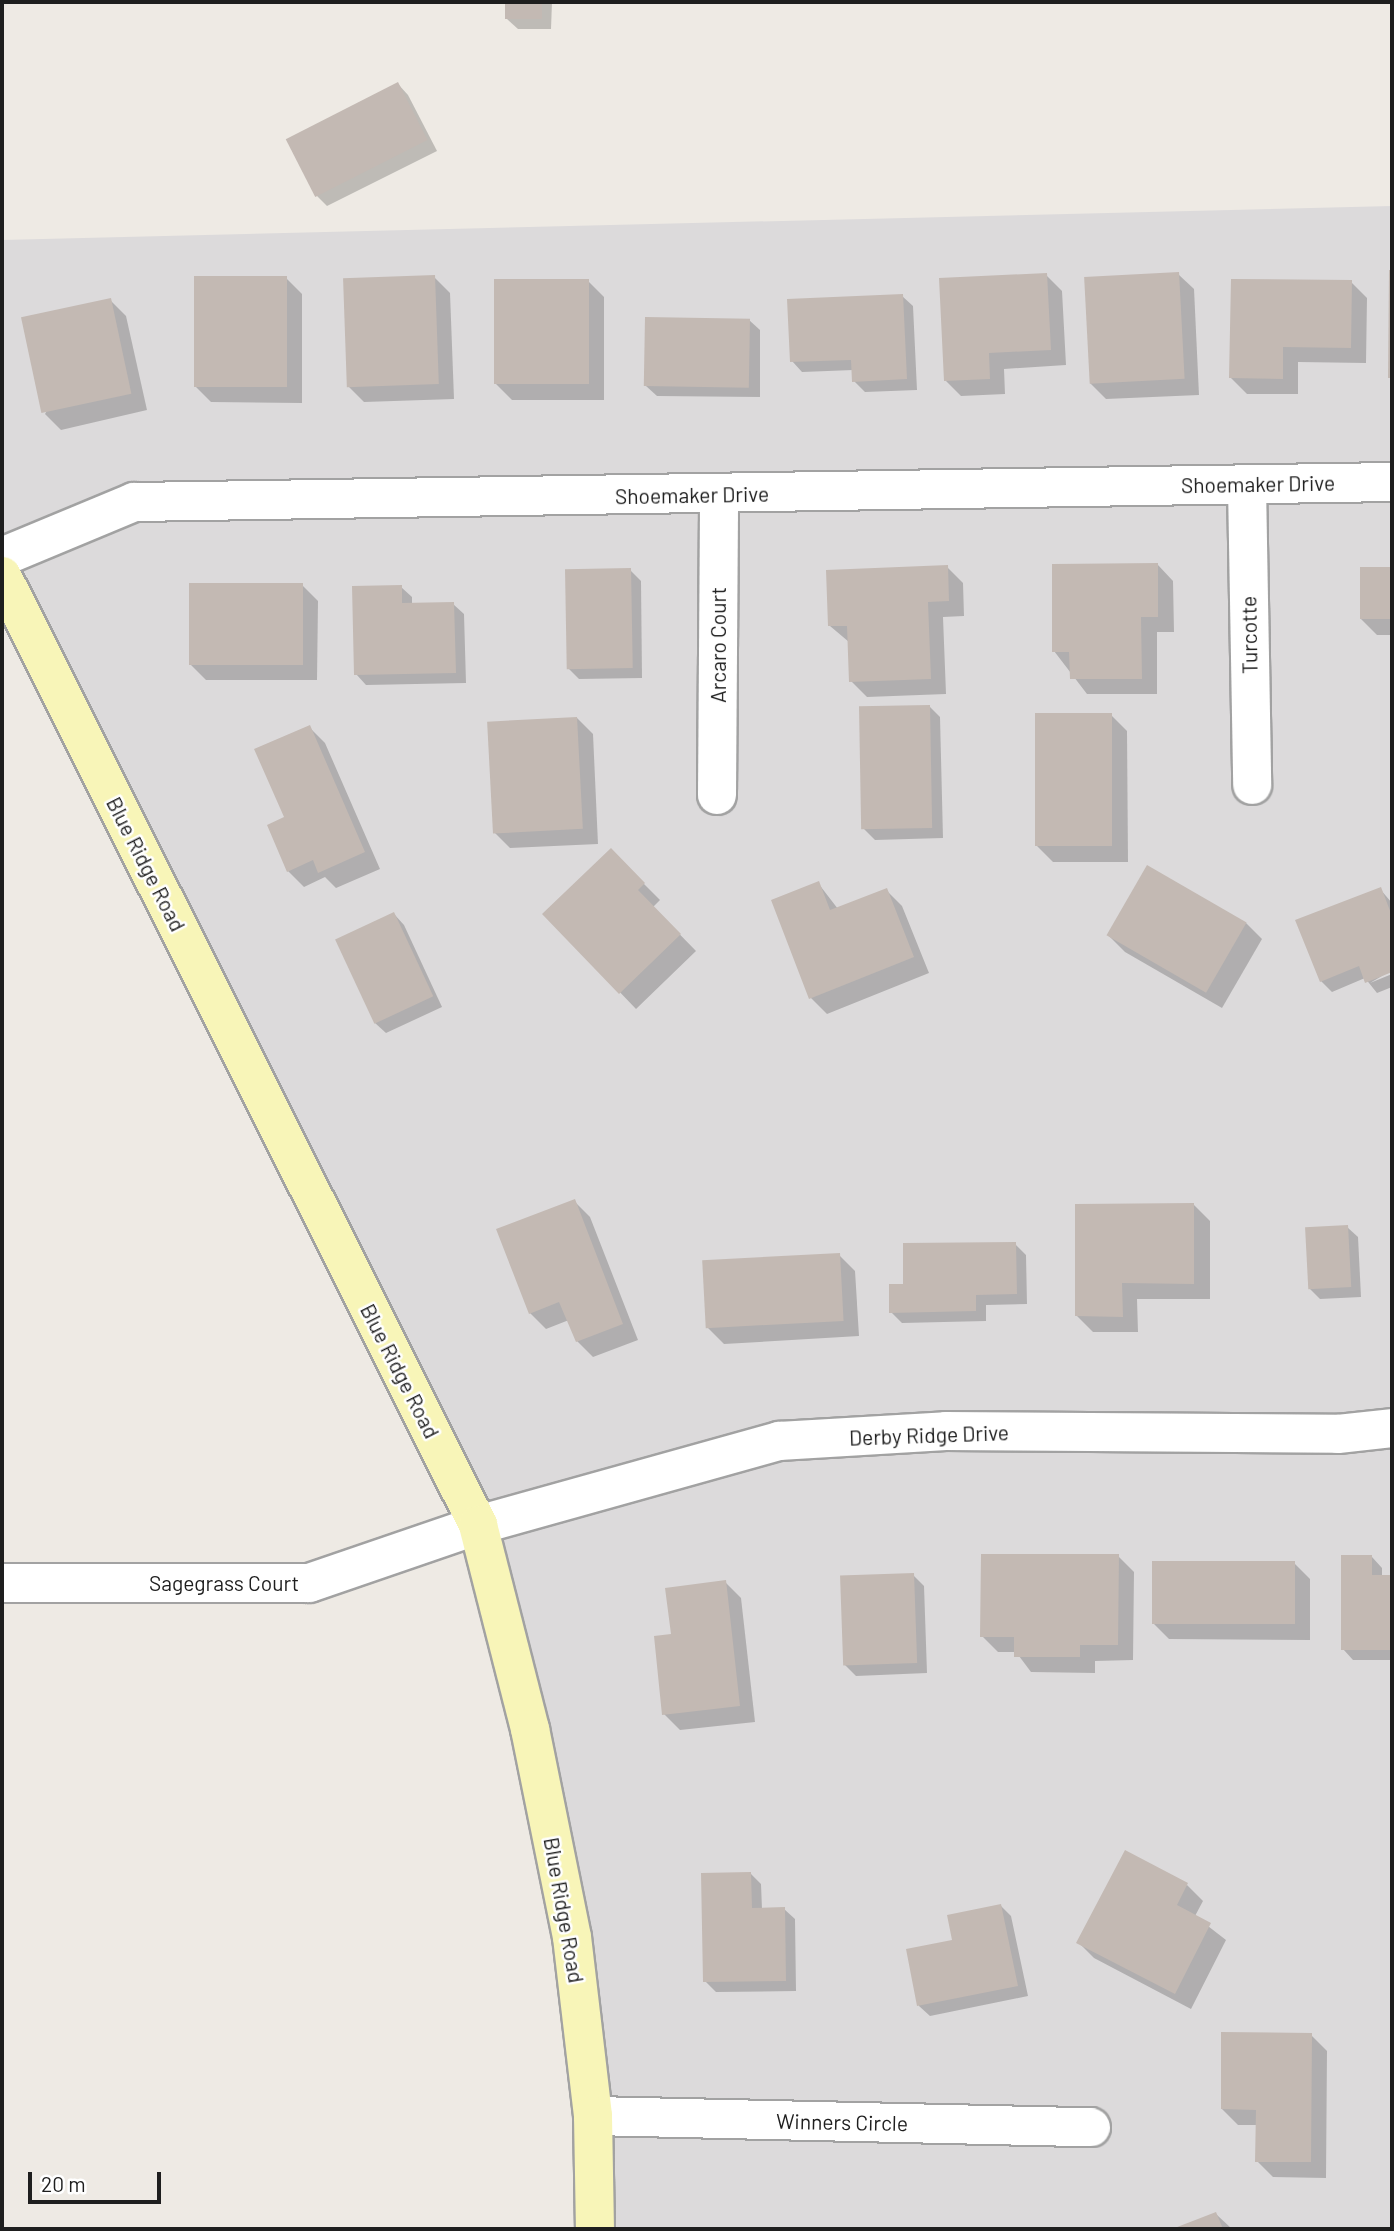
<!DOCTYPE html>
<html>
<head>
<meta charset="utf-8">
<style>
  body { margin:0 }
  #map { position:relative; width:1394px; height:2231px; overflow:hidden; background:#eeeae4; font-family:Barlow,sans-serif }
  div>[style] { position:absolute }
  .residential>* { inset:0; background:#dcdadb }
  .shadow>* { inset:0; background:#0003 }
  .building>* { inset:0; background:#c3b9b3; transform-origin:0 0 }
  .roads { filter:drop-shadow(2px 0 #a2a2a2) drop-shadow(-2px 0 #a2a2a2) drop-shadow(0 2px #a2a2a2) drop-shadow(0 -2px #a2a2a2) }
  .street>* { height:38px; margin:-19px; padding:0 19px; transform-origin:19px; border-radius:19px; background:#fff }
  .secondary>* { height:38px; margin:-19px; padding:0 19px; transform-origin:19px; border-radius:19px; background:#f8f5b8 }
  span { translate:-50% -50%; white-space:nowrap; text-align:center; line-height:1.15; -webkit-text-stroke:5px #fff; paint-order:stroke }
  .street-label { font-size:21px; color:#1e1e1e }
  .frame { position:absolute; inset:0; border:4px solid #1e1e1e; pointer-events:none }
  .scale { position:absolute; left:28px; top:2172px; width:133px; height:32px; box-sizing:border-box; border:4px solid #1e1e1e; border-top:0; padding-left:9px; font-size:21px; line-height:24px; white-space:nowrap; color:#1e1e1e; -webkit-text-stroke:5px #fff; paint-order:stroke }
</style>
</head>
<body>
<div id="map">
  <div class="residential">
    <i style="clip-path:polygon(1392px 206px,1392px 2229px,594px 2229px,593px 2116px,478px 1525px,2px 606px,2px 240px)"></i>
  </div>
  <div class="shadow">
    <i style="clip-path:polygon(507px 2px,552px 2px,551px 29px,518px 29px,507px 19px)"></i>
    <i style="clip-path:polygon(398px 84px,408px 95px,437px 151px,327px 206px,316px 195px)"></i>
    <i style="clip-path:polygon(1391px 272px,1392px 272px,1392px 380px,1390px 377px)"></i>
    <i style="clip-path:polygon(1178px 274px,1194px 289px,1199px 395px,1106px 399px,1090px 383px)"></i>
    <i style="clip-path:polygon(1046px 275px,1062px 291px,1066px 365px,1004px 369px,1005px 394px,961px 396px,945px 380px)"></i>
    <i style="clip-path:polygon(434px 277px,450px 293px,454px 399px,364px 402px,348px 386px)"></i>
    <i style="clip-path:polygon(286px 278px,302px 294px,302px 403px,211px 402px,195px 386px)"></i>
    <i style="clip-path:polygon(588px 281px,604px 297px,604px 400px,512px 400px,496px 384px)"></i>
    <i style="clip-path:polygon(1351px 282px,1367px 298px,1366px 363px,1298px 362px,1298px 394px,1247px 394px,1231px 378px)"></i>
    <i style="clip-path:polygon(902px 296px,913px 306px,917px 390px,865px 392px,854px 381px,853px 370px,802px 372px,792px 361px)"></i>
    <i style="clip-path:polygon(110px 300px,126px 316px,147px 410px,61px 430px,45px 414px)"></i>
    <i style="clip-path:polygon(749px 320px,760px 330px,760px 397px,657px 396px,646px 386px)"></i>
    <i style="clip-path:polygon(1158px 565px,1173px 581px,1174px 632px,1157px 632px,1157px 694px,1087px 694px,1054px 651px)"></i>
    <i style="clip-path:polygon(947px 567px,963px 583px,964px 616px,943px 617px,946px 694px,867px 697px,851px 681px,849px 642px,830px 626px)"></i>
    <i style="clip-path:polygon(1361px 569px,1392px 569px,1392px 635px,1377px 635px,1361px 619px)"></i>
    <i style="clip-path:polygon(630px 570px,641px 581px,642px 678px,579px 679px,568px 668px)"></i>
    <i style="clip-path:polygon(302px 585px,318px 601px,317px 680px,206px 680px,190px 664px)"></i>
    <i style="clip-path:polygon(401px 587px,412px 597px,412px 605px,453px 604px,464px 614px,466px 683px,366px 685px,356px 674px)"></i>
    <i style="clip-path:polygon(929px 706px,940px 717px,943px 838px,875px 840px,864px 829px)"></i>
    <i style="clip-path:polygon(1111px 715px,1127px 731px,1128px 862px,1053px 862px,1037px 846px)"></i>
    <i style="clip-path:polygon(577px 718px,593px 734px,598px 844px,510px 848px,494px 832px)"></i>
    <i style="clip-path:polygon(309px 727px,325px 743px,380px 869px,336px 888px,325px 877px,304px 887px,288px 871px,287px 818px)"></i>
    <i style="clip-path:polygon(611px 851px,660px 900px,653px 907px,696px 951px,636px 1009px,545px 914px)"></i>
    <i style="clip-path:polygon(818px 883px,838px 909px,886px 890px,902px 906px,929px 973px,827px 1014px,811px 998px)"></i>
    <i style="clip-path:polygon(1380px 889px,1392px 903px,1392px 970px,1370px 983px,1392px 974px,1392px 987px,1377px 993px,1365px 978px,1332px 992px,1321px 981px)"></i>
    <i style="clip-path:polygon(394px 914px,404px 925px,442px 1007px,386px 1033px,375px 1023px)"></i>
    <i style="clip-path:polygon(1246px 923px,1262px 939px,1222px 1008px,1125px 952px,1109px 936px)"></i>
    <i style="clip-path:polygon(574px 1201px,590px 1217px,638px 1340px,593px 1357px,577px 1341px,569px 1320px,546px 1329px,530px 1313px)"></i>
    <i style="clip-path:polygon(1194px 1205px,1210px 1221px,1210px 1299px,1137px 1299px,1138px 1332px,1093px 1332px,1077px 1316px)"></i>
    <i style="clip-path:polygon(1347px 1227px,1358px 1237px,1361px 1297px,1320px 1299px,1310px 1289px)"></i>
    <i style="clip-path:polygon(1015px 1244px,1026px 1255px,1027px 1304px,986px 1305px,986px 1321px,902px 1323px,891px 1312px)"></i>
    <i style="clip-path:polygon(839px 1255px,855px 1271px,859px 1336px,724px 1344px,708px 1328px)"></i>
    <i style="clip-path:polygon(1118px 1556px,1134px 1572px,1133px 1660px,1095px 1661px,1095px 1673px,1031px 1672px,1016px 1652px,998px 1652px,982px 1636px)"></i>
    <i style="clip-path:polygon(1372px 1557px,1382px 1568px,1382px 1576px,1392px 1576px,1392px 1660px,1353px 1660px,1343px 1649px)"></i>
    <i style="clip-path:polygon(1294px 1563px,1310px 1579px,1310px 1640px,1169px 1639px,1153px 1623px)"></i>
    <i style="clip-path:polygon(913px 1575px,924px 1586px,927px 1673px,856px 1676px,845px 1665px)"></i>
    <i style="clip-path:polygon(725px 1582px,741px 1598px,755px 1722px,680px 1730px,664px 1714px)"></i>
    <i style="clip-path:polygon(751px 1874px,761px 1884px,762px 1909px,784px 1909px,795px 1919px,796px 1991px,716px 1992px,705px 1981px)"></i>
    <i style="clip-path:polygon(1187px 1885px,1203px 1901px,1195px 1916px,1226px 1940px,1191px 2009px,1094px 1958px,1078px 1942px)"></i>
    <i style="clip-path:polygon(1001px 1906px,1011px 1916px,1028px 1996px,930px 2016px,919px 2006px,908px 1950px,954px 1941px)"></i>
    <i style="clip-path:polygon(1311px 2035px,1327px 2051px,1326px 2178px,1273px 2177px,1257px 2161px,1258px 2125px,1238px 2125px,1222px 2109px)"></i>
    <i style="clip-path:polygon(1216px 2214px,1232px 2229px,1177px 2229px)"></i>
  </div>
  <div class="building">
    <i style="left:505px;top:2px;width:37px;height:17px"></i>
    <i style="left:398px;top:82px;width:65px;height:126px;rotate:63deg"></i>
    <i style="clip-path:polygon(1389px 270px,1392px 270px,1392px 378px,1388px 378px)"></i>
    <i style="left:1179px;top:272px;width:107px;height:95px;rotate:87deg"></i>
    <i style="clip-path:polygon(1047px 273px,1051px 350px,989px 353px,990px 379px,944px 381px,939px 278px)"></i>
    <i style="left:435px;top:275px;width:109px;height:92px;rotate:88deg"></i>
    <i style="left:194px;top:276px;width:93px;height:111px"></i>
    <i style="left:494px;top:279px;width:95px;height:105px"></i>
    <i style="clip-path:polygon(1231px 279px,1352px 280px,1351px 348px,1283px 347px,1283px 379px,1229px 378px)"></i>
    <i style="clip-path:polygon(903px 294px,907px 379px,852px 382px,851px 360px,790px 362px,787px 299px)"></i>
    <i style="left:111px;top:298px;width:98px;height:92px;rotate:78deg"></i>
    <i style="left:645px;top:317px;width:105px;height:69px;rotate:1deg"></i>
    <i style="clip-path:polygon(1158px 563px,1158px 617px,1141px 617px,1142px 679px,1070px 679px,1069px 652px,1052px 652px,1052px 564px)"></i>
    <i style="clip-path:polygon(948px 565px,949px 601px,928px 602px,931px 679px,849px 682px,847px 626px,828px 626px,826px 570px)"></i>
    <i style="left:1360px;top:567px;width:32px;height:52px"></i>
    <i style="left:631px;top:568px;width:100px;height:66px;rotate:89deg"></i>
    <i style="left:189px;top:583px;width:114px;height:82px"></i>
    <i style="clip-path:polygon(402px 585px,402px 603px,454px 602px,456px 673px,354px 675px,352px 586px)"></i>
    <i style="left:930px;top:705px;width:123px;height:71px;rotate:89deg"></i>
    <i style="left:1112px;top:713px;width:133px;height:77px;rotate:90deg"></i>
    <i style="left:577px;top:717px;width:112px;height:90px;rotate:87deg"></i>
    <i style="clip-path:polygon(310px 725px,365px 852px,318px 873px,313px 860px,287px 872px,267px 825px,284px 817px,254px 749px)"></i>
    <i style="clip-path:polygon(611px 848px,645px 883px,638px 890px,681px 934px,619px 994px,542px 914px)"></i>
    <i style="left:1147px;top:865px;width:115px;height:81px;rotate:30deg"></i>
    <i style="clip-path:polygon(819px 881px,830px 910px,887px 888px,914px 957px,809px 999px,771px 900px)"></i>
    <i style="clip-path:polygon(1381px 887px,1392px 916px,1392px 972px,1365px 983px,1359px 966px,1320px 982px,1295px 920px)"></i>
    <i style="left:394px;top:912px;width:93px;height:65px;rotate:65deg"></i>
    <i style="clip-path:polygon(575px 1199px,623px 1324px,576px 1342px,559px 1302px,529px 1314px,496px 1229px)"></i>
    <i style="clip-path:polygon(1194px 1203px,1194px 1284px,1122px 1283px,1123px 1317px,1075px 1316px,1075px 1204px)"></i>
    <i style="left:1348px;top:1225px;width:62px;height:43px;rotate:87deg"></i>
    <i style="clip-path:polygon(1016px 1242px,1017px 1294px,976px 1295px,976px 1311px,889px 1313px,889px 1284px,903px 1284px,903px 1243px)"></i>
    <i style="left:840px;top:1253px;width:68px;height:138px;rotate:87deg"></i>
    <i style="clip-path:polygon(981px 1554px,1119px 1554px,1118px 1645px,1080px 1645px,1080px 1657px,1014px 1657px,1014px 1637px,980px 1637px)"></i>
    <i style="clip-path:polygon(1341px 1555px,1372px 1555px,1372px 1575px,1392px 1575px,1392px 1650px,1341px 1650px)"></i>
    <i style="left:1152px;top:1561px;width:143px;height:63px"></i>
    <i style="left:914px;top:1573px;width:90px;height:74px;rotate:88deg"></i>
    <i style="clip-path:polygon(726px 1580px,740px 1706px,662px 1715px,654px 1636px,671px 1634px,665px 1588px)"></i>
    <i style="clip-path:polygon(1125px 1850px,1188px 1883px,1177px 1905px,1211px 1923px,1175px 1994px,1076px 1943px)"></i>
    <i style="clip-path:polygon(751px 1872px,752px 1908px,785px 1907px,786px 1981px,703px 1982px,701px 1873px)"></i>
    <i style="clip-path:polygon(1001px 1904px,1018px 1986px,917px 2006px,906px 1949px,952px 1940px,947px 1915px)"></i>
    <i style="clip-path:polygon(1221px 2032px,1312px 2033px,1311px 2162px,1255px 2162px,1256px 2110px,1221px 2109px)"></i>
    <i style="clip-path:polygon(1216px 2212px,1223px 2229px,1172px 2229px)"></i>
  </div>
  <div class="roads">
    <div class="street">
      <i style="left:1247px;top:485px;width:300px;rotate:89deg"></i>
      <i style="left:2px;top:557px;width:143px;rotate:-22.6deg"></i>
      <i style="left:134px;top:502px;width:1258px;rotate:-0.91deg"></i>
      <i style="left:717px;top:795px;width:300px;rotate:-89.6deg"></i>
      <i style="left:2px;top:1583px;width:307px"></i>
      <i style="left:309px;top:1583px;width:179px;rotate:-18.9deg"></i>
      <i style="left:478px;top:1525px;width:313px;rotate:-15.6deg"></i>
      <i style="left:779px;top:1441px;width:167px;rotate:-3.4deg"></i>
      <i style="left:946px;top:1431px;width:392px;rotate:0.4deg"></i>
      <i style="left:1338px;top:1434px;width:54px;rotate:-6.3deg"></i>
      <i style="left:593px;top:2116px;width:498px;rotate:1.3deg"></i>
    </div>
    <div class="secondary">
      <i style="left:2px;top:576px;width:1062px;rotate:63.36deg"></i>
      <i style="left:478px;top:1525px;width:211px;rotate:75.7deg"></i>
      <i style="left:530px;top:1729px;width:212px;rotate:78.6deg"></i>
      <i style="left:572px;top:1937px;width:180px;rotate:83.3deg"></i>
      <i style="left:593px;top:2116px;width:113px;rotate:89deg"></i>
    </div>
  </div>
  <div class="street-label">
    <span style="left:1258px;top:484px;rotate:-1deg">Shoemaker Drive</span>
    <span style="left:692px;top:495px;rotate:-1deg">Shoemaker Drive</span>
    <span style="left:1249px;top:635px;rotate:-91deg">Turcotte</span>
    <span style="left:718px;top:645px;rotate:-90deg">Arcaro Court</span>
    <span style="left:146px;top:864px;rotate:63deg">Blue Ridge Road</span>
    <span style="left:400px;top:1371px;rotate:63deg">Blue Ridge Road</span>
    <span style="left:929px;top:1435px;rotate:-2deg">Derby Ridge Drive</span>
    <span style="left:224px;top:1583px">Sagegrass Court</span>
    <span style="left:564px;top:1910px;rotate:80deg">Blue Ridge Road</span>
    <span style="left:842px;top:2122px;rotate:1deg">Winners Circle</span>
  </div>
  <div class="frame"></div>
  <div class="scale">20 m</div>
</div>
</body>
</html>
